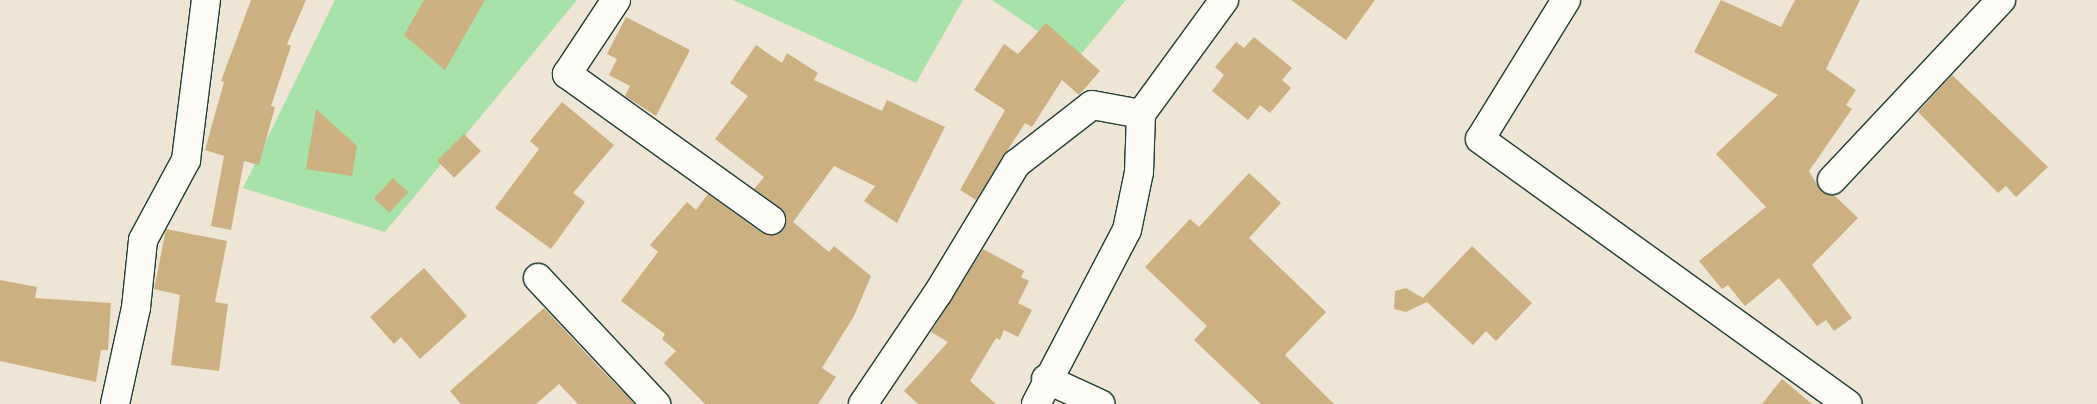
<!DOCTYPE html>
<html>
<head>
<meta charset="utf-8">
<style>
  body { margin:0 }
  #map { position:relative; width:2097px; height:404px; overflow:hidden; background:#eee5d4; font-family:Itim,sans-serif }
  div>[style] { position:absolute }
  .green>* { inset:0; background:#a7e3a9 }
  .building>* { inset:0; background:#ccb082; transform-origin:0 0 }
  .roads { filter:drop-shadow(1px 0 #1f3d34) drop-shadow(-1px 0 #1f3d34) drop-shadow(0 1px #1f3d34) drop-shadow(0 -1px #1f3d34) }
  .street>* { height:28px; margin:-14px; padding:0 14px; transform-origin:14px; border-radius:14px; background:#fdfcf7 }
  span { translate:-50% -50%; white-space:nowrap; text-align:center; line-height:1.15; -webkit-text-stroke:4.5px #fdfcf7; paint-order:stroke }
</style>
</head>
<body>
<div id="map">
  <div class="green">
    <i style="clip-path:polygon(335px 0,577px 0,385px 232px,243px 188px)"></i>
    <i style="clip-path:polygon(733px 0,963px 0,916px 83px)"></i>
    <i style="clip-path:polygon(992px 0,1126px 0,1078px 58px)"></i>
  </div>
  <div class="building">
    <i style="clip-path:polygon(251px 0,306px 0,287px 44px,291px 46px,271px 106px,275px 107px,259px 165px,244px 161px,231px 230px,211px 226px,224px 156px,205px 150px,224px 82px,221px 81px)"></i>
    <i style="clip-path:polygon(424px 0,485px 0,445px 70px,404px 35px)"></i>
    <i style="clip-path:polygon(1291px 0,1375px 0,1346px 40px)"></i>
    <i style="clip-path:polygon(1721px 0,1781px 27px,1795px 0,1860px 0,1826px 69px,1856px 90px,1846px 105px,1852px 109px,1809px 171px,1821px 191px,1834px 195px,1858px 218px,1812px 265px,1852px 318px,1834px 331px,1826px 320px,1817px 326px,1779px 278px,1745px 306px,1728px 285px,1722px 289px,1699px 261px,1766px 207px,1716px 154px,1778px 95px,1694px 52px)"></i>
    <i style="clip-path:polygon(626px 17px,690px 50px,656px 116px,625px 96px,630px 86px,609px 75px,617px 59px,607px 54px)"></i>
    <i style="clip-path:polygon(1046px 23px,1100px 71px,1079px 95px,1062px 80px,1032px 127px,1025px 123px,976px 200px,960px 190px,1005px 110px,974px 90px,1004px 44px,1018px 54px)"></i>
    <i style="clip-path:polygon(1254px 37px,1292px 68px,1282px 80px,1291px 88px,1270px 113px,1260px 105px,1248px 120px,1212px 91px,1224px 75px,1215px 67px,1236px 42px,1244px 48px)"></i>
    <i style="clip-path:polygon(756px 45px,782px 63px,787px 53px,818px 73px,814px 80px,882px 111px,887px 100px,945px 127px,897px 223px,864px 201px,875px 186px,834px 166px,793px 222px,829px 252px,834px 246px,871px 276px,854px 316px,822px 368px,836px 377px,818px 404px,705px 404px,664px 363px,676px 351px,662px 339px,665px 334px,621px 301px,658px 252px,650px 245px,687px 202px,696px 210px,708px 194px,762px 233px,777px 234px,784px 229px,785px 213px,754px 189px,764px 177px,715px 139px,748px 96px,730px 83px)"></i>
    <i style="clip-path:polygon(1952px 75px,2048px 167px,2016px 197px,2006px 186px,1998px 193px,1918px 112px)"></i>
    <i style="clip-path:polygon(562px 102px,614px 145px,573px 193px,585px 202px,551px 249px,495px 208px,539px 149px,530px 141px)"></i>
    <i style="clip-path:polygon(316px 109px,357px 146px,352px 176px,306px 169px)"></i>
    <i style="left:464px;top:134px;width:24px;height:38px;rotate:45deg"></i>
    <i style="clip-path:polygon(1249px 173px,1281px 203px,1249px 238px,1326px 312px,1285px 355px,1334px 404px,1261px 404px,1194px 340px,1207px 326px,1145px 267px,1190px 219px,1199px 227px)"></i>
    <i style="left:393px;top:178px;width:21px;height:28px;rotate:43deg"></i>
    <i style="clip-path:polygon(166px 229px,227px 241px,215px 302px,228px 304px,219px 371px,171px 365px,180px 295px,154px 289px)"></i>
    <i style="clip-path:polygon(1472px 246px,1532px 303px,1496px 341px,1486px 331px,1473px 345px,1427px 302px,1406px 312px,1394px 309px,1395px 291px,1406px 288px,1423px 298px)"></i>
    <i style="clip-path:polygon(983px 249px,1024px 271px,1021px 277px,1029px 281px,1018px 303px,1032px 310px,1018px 337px,1004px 330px,1000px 340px,996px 338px,970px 381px,996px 404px,918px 404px,904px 391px,948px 342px,931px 332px)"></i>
    <i style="clip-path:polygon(424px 268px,467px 316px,420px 359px,401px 337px,394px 344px,370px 317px)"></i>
    <i style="clip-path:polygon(0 280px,37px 287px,35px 298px,111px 303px,108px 350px,101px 350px,96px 382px,0 361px)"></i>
    <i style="clip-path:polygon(544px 308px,596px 364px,635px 404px,578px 404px,559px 384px,536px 404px,461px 404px,450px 391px)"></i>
    <i style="clip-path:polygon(1782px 379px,1812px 404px,1762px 404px)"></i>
  </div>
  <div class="roads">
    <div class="street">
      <i style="left:616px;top:0;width:89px;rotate:123.5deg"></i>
      <i style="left:567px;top:74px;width:251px;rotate:35.6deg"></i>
      <i style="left:1566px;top:0;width:163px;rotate:121.7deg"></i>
      <i style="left:1480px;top:139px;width:453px;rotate:35.8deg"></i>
      <i style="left:1832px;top:180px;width:247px;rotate:-46.8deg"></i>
      <i style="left:538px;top:278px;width:173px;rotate:46.9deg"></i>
      <i style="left:1046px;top:379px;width:60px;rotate:24.8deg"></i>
      <i style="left:115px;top:404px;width:98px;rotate:-77.7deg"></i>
      <i style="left:136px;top:308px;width:68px;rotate:-84.1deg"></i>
      <i style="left:143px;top:240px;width:91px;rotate:-61.7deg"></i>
      <i style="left:186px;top:160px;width:161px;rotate:-82.9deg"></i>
      <i style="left:863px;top:404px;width:134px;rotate:-56deg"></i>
      <i style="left:938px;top:293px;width:151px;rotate:-58.8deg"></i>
      <i style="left:1016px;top:164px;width:96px;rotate:-37.8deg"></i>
      <i style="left:1092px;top:105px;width:50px;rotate:10.4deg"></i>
      <i style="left:1036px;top:404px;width:196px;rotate:-62.4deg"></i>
      <i style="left:1127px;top:230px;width:59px;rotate:-78.3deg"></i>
      <i style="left:1139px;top:172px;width:58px;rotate:-88deg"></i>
      <i style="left:1141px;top:114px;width:141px;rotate:-53.9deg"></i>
    </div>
  </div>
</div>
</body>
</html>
